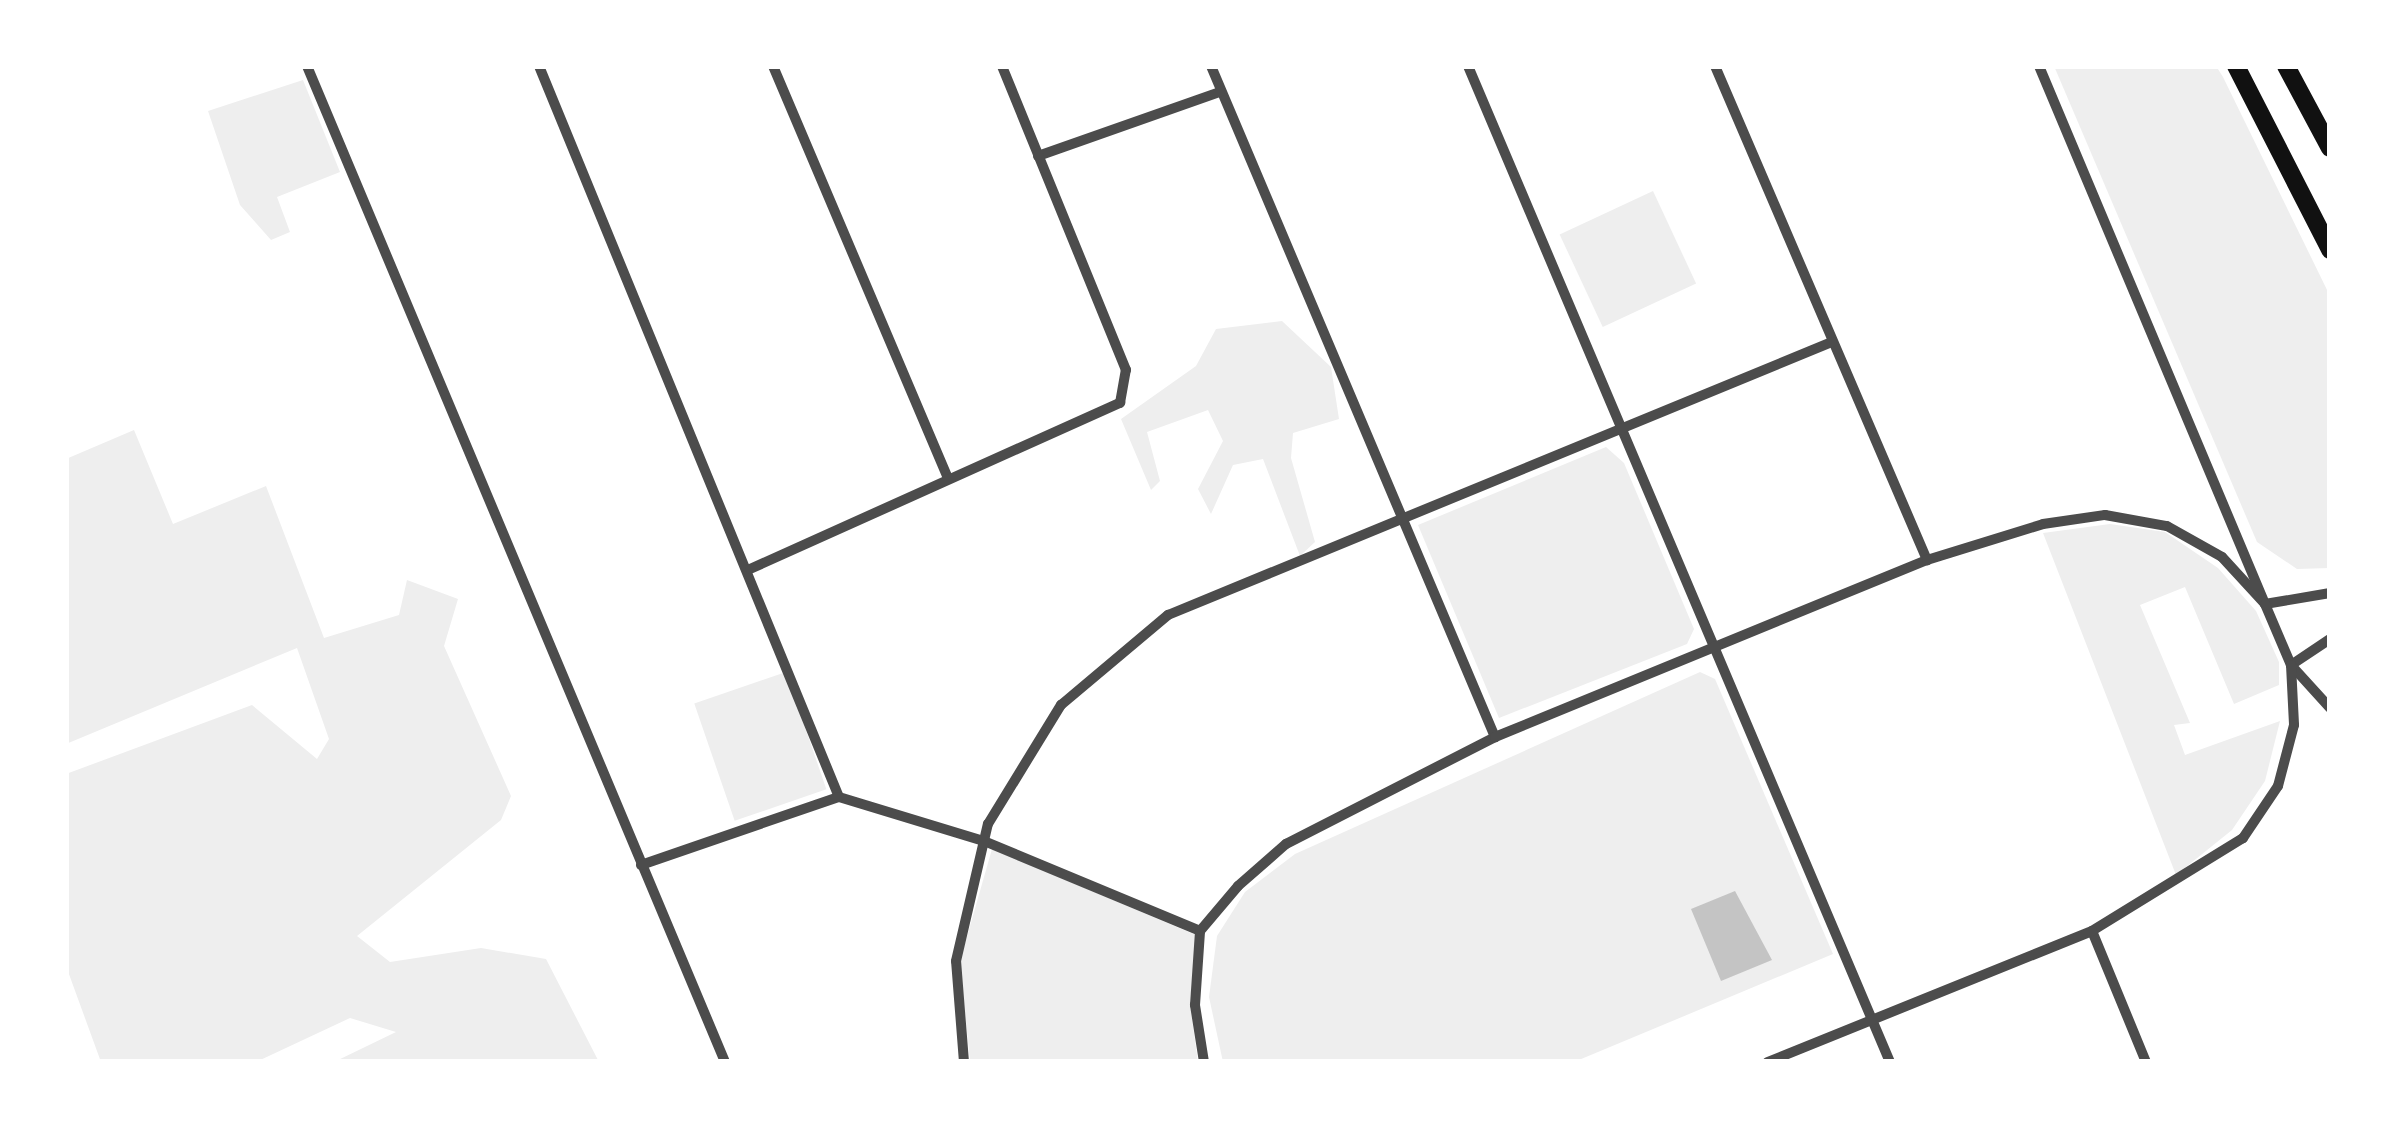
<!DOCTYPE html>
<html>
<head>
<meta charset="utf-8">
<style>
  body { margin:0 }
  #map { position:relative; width:2396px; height:1128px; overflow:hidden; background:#fff; font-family:Inter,sans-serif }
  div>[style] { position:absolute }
  .green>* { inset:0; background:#eee; transform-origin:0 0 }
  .building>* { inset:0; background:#c4c4c4 }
  .minor>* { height:10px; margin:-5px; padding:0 5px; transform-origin:5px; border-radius:5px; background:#4c4c4c }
  .primary>* { height:18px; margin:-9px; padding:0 9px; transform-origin:9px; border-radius:9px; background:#111 }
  span { translate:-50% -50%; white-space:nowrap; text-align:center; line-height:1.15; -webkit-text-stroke:12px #fff; paint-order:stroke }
  .frame { position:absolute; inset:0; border:69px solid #fff; pointer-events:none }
</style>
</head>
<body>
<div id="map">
  <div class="green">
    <i style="clip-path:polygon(2054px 66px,2216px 66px,2223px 77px,2330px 296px,2330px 568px,2297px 569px,2257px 542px)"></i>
    <i style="clip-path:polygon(303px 80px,340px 172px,277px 197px,290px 232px,271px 240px,240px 205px,208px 111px)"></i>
    <i style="left:1653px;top:191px;width:102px;height:103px;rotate:65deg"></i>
    <i style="clip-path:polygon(1282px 321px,1331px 367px,1339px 419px,1293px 433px,1291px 458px,1315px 542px,1300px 556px,1263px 459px,1233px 465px,1211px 514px,1198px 489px,1223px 441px,1208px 410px,1147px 432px,1160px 481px,1151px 490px,1121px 419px,1196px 366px,1216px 329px)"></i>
    <i style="clip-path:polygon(134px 430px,173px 524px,266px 486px,324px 638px,399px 615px,407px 580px,458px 599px,444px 646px,511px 796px,501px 820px,357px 936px,390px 962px,481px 948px,546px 959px,599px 1062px,334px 1062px,396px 1032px,350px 1018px,256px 1062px,101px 1062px,66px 966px,66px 774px,252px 705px,317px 759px,329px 739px,297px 648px,66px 744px,66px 459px)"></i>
    <i style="clip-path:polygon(1606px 447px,1624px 463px,1694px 629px,1687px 644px,1499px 718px,1418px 525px)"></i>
    <i style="clip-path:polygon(2110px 524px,2165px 532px,2218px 568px,2256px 611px,2279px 662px,2279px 685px,2234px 704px,2185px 587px,2140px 605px,2190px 723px,2174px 725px,2185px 755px,2280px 721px,2265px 781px,2232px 830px,2176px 875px,2043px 533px)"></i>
    <i style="left:786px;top:672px;width:124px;height:97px;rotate:71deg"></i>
    <i style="clip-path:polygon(1700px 672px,1715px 679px,1833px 954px,1574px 1062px,1223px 1062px,1209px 997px,1217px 936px,1245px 892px,1295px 854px)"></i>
    <i style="clip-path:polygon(992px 849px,1196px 935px,1190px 1004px,1198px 1062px,970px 1062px,960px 961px)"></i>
  </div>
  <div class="building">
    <i style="clip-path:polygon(1735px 891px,1772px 960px,1721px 981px,1691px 909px)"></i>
  </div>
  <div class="minor">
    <i style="left:307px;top:66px;width:1080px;rotate:67.23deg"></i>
    <i style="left:539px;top:66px;width:790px;rotate:67.69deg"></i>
    <i style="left:839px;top:797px;width:152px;rotate:16.9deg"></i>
    <i style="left:984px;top:841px;width:234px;rotate:22.6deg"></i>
    <i style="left:773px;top:66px;width:448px;rotate:67deg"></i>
    <i style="left:1211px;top:66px;width:729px;rotate:67.06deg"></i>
    <i style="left:1468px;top:66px;width:1082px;rotate:67.04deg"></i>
    <i style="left:1715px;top:66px;width:538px;rotate:66.77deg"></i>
    <i style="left:2039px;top:66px;width:584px;rotate:67.21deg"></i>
    <i style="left:2265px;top:604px;width:66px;rotate:-9.6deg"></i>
    <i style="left:1038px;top:156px;width:193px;rotate:-19.4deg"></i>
    <i style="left:750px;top:569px;width:406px;rotate:-24.2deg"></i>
    <i style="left:1120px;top:403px;width:34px;rotate:-80deg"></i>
    <i style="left:1126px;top:370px;width:328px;rotate:-112.2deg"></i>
    <i style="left:2330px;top:639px;width:47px;rotate:146.3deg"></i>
    <i style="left:2291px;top:665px;width:58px;rotate:47.8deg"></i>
    <i style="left:641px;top:865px;width:209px;rotate:-19deg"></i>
    <i style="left:2092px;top:931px;width:142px;rotate:67.6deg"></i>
    <i style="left:964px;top:1062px;width:101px;rotate:-94.5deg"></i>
    <i style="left:956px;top:961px;width:141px;rotate:-76.9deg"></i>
    <i style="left:988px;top:824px;width:140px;rotate:-58.5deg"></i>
    <i style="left:1061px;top:705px;width:140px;rotate:-40.1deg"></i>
    <i style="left:1168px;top:615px;width:718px;rotate:-22.35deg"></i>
    <i style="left:1204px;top:1062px;width:58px;rotate:-99deg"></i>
    <i style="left:1195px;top:1005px;width:74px;rotate:-86.1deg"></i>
    <i style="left:1200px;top:931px;width:59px;rotate:-49.8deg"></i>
    <i style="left:1238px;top:886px;width:64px;rotate:-41.2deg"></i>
    <i style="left:1286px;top:844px;width:235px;rotate:-27.1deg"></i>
    <i style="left:1495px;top:737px;width:467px;rotate:-22.3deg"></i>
    <i style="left:1927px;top:560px;width:121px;rotate:-17.2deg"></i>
    <i style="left:2043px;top:524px;width:63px;rotate:-8.3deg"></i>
    <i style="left:2105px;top:515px;width:63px;rotate:10.1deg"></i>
    <i style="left:2167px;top:526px;width:63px;rotate:29.4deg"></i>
    <i style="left:2222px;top:557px;width:64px;rotate:47.5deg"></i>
    <i style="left:2265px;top:604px;width:66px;rotate:66.9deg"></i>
    <i style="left:2291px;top:665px;width:60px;rotate:87.1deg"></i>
    <i style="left:2294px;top:725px;width:63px;rotate:104.7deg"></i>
    <i style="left:2278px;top:786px;width:63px;rotate:123.9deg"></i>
    <i style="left:2243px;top:838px;width:177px;rotate:148.4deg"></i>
    <i style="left:2092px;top:931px;width:350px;rotate:158deg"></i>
  </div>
  <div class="primary">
    <i style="left:2236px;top:66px;width:207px;rotate:62.9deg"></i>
    <i style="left:2286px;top:66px;width:93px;rotate:61.8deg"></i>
  </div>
  <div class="frame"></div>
</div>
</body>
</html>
